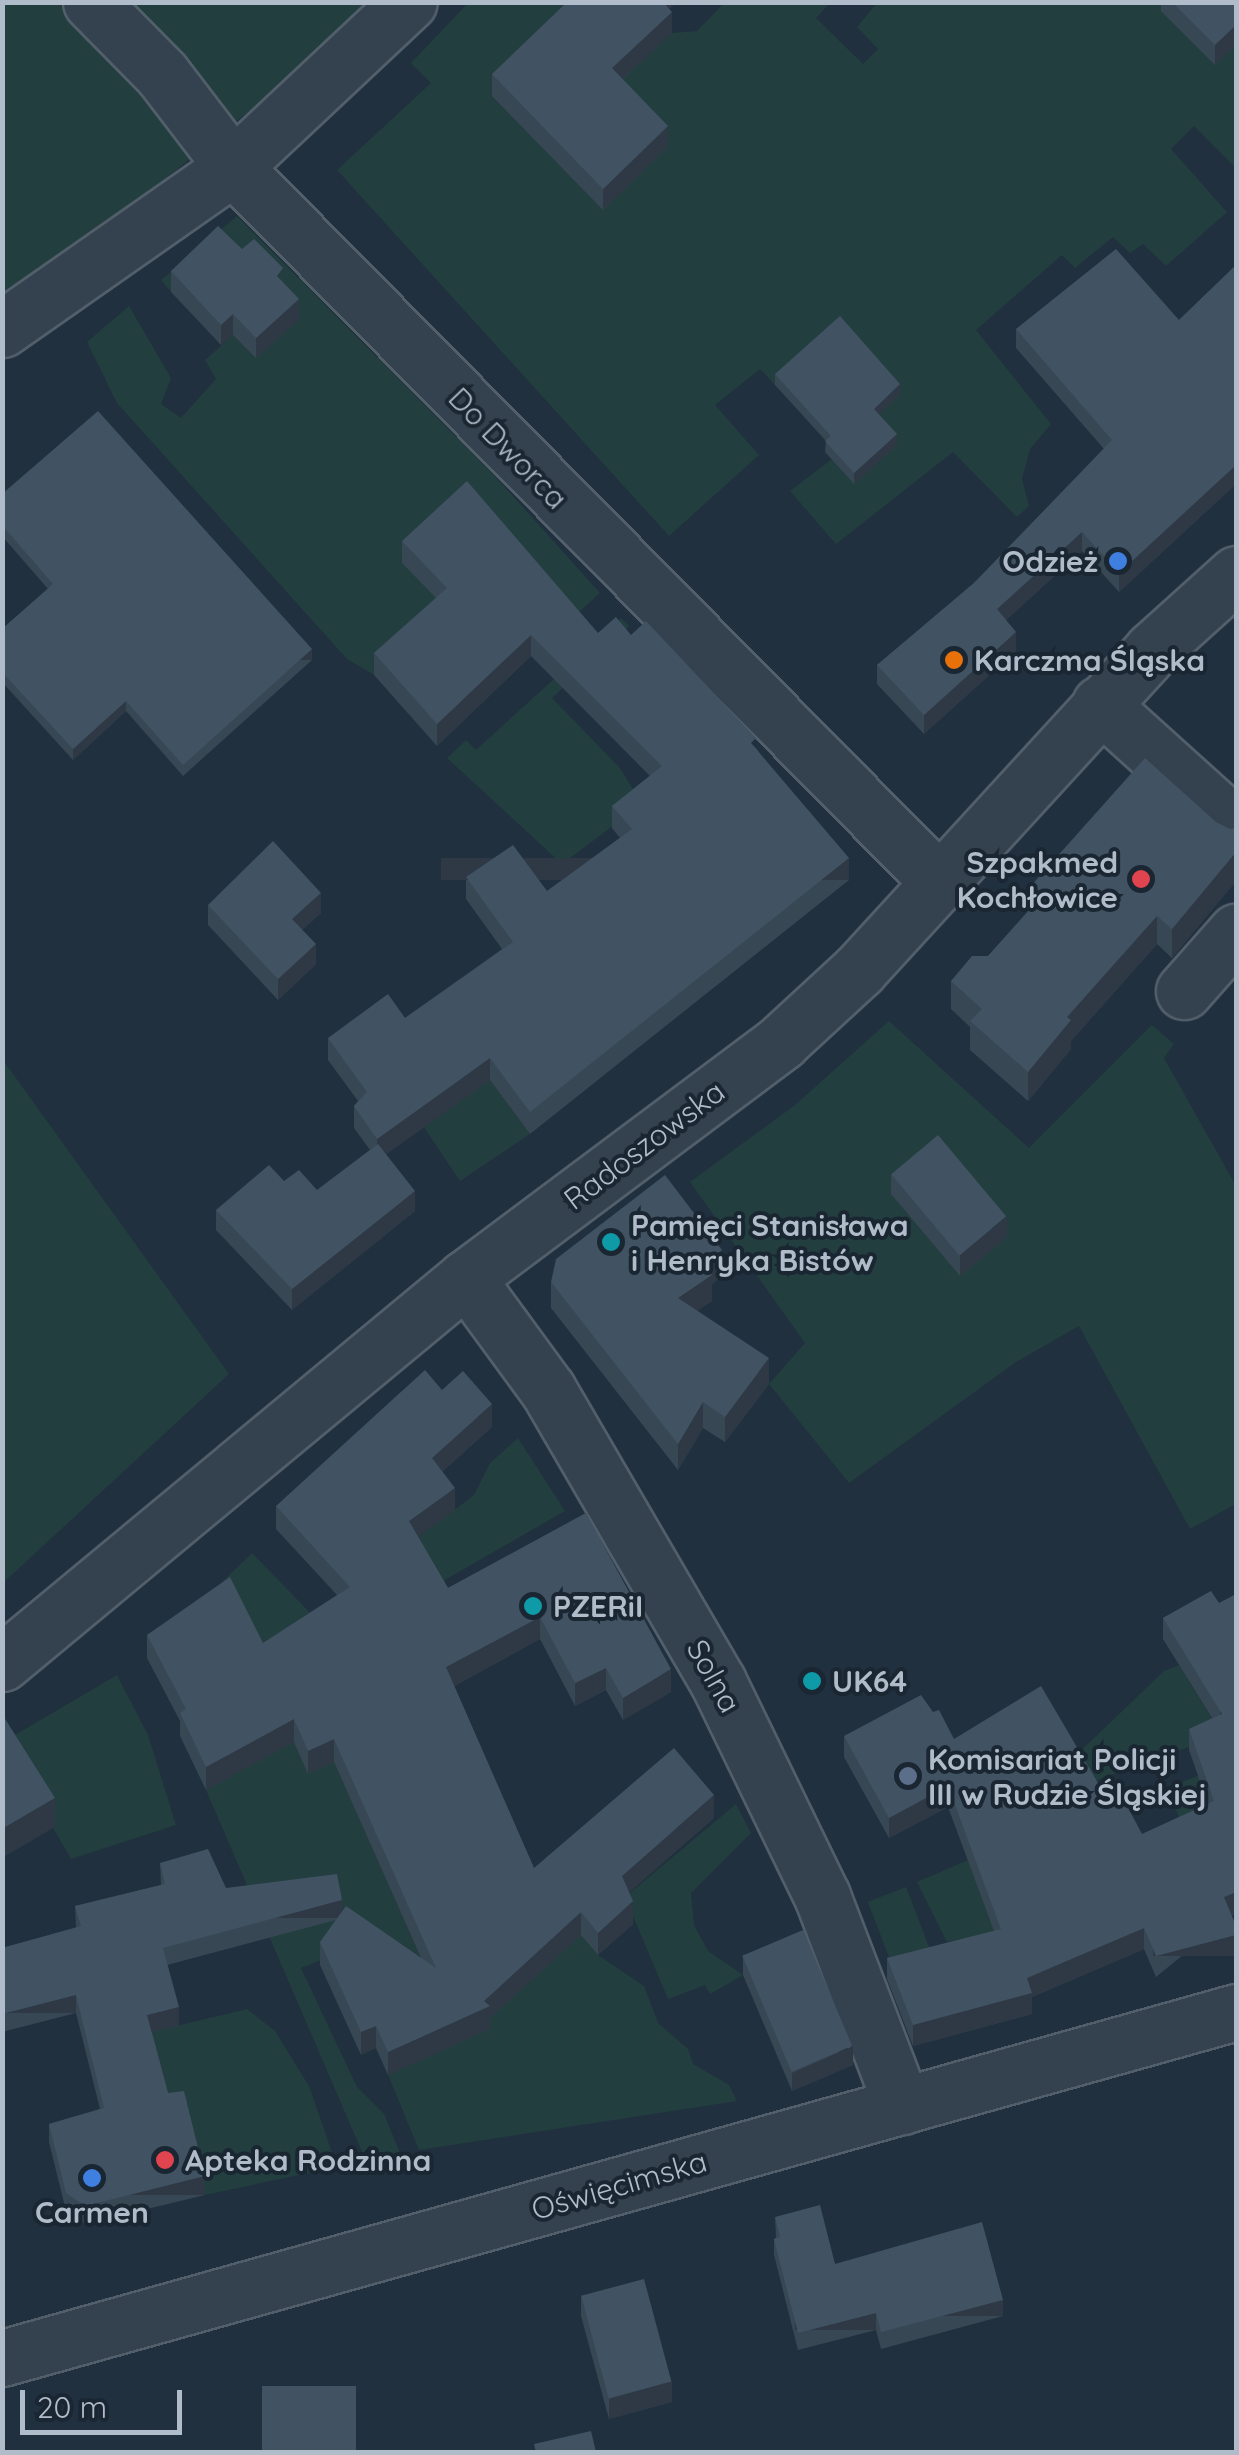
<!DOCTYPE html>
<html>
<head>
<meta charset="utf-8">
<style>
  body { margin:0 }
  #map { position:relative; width:1239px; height:2455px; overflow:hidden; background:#20303e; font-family:Quicksand,sans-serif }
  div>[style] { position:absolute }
  .green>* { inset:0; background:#223e3f; transform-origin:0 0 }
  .roads { filter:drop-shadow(2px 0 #525f6b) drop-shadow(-2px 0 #525f6b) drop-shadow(0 2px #525f6b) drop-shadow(0 -2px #525f6b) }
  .minor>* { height:55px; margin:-27.5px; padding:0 27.5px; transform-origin:27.5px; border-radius:27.5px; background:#34414e }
  .wall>* { inset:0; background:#384754 }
  .shaded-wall>* { inset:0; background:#2e3945; transform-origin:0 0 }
  .building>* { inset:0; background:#415262; transform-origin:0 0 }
  .dots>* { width:28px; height:28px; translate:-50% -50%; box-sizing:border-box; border:5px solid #1a2632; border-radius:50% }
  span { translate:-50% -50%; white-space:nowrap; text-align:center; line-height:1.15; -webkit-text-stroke:8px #1a2632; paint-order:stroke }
  .street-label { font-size:30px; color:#b0bcc9 }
  .poi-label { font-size:30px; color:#b0bcc9; font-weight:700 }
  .right { translate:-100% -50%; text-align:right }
  .left { translate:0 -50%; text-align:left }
  .frame { position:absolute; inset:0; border:5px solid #b0bcc9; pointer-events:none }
  .scale { position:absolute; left:20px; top:2390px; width:162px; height:45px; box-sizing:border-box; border:5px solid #b0bcc9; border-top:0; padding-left:12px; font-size:30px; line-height:35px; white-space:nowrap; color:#b0bcc9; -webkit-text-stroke:8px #1a2632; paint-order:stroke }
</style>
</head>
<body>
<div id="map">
  <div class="green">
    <i style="clip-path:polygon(725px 2px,830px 3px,816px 18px,863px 64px,878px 49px,857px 27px,877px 3px,1169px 3px,1236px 42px,1236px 168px,1194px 126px,1171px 149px,1227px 212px,1166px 266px,1143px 244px,1130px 253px,1113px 237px,1075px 268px,1062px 255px,976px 330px,1051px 424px,1030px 449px,1022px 479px,1029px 506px,1017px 517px,953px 452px,836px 544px,790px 491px,832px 459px,854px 483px,814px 350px,775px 385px,760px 369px,715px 405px,759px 455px,669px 536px,337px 170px,431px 83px,411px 63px,468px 3px,579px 3px,638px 65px,672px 33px,697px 31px)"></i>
    <i style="clip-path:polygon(3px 3px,383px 3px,3px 310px)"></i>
    <i style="clip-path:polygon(237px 216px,495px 476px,600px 593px,568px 622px,447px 610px,374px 675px,347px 659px,117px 403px,87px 342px,129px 306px,171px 378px,161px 404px,181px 418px,216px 379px,205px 360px,233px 335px,257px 357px,298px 320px,171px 292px,161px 280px)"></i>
    <i style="clip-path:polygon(621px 618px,629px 626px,552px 698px,620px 768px,642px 804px,562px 864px,447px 758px,466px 740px,476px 750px)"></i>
    <i style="clip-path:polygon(889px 1021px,1029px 1148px,1152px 1025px,1174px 1044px,1164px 1058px,1236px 1186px,1236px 1504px,1190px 1529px,1079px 1326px,1016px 1362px,849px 1483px,769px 1384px,805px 1343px,690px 1182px,795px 1105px)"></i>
    <i style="clip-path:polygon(474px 1058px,530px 1134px,460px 1181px,399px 1090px)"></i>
    <i style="clip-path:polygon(3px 1060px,229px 1374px,3px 1583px,2px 1060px)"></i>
    <i style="clip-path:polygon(518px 1438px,565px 1511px,443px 1581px,416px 1539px,474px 1495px,490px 1463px)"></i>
    <i style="clip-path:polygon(252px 1553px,324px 1627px,334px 1762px,420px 1956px,350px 1988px,324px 1959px,301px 1968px,357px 2087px,384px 2114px,400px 2153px,366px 2161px,206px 1790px,292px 1739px,223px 1581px)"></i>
    <i style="clip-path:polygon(1179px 1665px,1222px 1735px,1081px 1786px,1067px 1764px,1164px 1671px)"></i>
    <i style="clip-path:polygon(117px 1675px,148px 1735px,176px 1825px,71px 1859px,3px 1742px)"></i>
    <i style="clip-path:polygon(1200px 1775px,1232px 1836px,1187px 1834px,1166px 1788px)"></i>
    <i style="clip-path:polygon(736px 1804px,751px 1833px,691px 1893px,694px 1925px,708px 1951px,743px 1975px,710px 1994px,705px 1985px,668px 1999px,625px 1897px)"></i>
    <i style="clip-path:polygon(968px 1860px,998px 1934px,947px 1942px,917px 1882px)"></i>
    <i style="left:906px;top:1887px;width:85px;height:41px;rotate:69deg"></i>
    <i style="clip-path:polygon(582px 1934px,598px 1955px,644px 1986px,658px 2023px,688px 2049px,693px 2064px,729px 2085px,737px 2101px,419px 2150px,388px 2075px,458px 2043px)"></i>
    <i style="clip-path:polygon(247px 2009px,275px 2031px,309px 2086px,337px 2167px,205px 2195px,184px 2109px,168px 2112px,147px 2033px)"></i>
  </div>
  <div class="roads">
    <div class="minor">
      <i style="left:91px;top:2px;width:101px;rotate:45.4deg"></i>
      <i style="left:162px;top:74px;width:117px;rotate:52.6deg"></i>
      <i style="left:233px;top:167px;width:1005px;rotate:45.36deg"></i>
      <i style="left:2px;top:329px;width:282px;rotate:-35deg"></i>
      <i style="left:233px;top:167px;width:241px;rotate:-43.2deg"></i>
      <i style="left:1100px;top:704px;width:183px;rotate:42.1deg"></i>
      <i style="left:1184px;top:991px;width:79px;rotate:-48.6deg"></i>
      <i style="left:466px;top:1278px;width:139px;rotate:53.8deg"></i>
      <i style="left:548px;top:1390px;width:338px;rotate:59.8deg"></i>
      <i style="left:718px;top:1682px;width:238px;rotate:64.1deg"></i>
      <i style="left:822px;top:1896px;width:225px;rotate:69.1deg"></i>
      <i style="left:2px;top:1663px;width:603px;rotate:-39.68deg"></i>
      <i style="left:466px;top:1278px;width:394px;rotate:-36.8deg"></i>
      <i style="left:781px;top:1042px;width:106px;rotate:-42.7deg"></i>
      <i style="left:859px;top:970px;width:434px;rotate:-47.5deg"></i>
      <i style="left:1152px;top:650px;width:113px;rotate:-42.1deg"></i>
      <i style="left:2px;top:2358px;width:1282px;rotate:-15.66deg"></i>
    </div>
  </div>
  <div class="wall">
    <i style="clip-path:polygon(1161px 2px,1236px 2px,1236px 45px,1215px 65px,1161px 11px)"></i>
    <i style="clip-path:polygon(670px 9px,672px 33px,623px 79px,668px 147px,603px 210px,492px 96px,492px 74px)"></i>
    <i style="clip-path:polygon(242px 249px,283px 282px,299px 320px,256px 358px,233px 335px,221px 345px,171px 292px,171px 271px)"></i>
    <i style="clip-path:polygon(1236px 265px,1236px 484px,1119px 592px,1082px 551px,1006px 620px,1016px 651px,924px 734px,877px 684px,877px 665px,974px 583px,1104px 449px,1016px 348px,1016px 329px,1179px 320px)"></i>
    <i style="clip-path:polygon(775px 374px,900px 395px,879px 414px,897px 445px,854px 484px,825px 452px,826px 441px,775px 385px)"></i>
    <i style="clip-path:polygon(2px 494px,312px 660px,183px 776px,126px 711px,73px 760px,2px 682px,2px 629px,48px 589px,2px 536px)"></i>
    <i style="clip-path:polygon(402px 541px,598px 633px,631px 635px,756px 748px,849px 880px,530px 1134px,490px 1080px,386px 1154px,415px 1211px,292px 1310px,216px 1230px,216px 1210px,284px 1181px,317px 1190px,370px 1150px,354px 1128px,354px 1106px,358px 1101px,328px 1060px,328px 1038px,405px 1018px,502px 949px,466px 899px,466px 877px,547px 891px,620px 838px,612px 828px,612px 806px,650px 776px,531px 656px,437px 746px,374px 675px,374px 653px,436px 598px,402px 563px)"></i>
    <i style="clip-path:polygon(1216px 822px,1230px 829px,1236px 828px,1236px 881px,1172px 958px,1157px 944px,1071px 1041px,1071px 1049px,1028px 1101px,970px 1050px,970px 1027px,951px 1009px,951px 981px,988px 956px,1029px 910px,1029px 888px)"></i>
    <i style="clip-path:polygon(208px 905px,321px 913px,302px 930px,316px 964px,278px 1000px,208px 925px)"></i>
    <i style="clip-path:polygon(891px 1174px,1007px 1237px,960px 1276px,891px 1194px)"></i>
    <i style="clip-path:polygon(722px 1276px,712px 1284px,712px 1301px,697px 1311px,769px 1384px,725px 1442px,703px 1428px,678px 1470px,551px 1308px,551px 1282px)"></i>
    <i style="clip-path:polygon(442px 1390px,492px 1427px,442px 1472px,455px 1510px,418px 1537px,448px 1588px,586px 1513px,671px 1692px,623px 1720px,606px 1690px,575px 1706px,540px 1639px,454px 1686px,534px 1868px,714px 1818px,629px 1892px,633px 1924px,598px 1955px,581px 1935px,490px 2018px,490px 2029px,388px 2075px,376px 2048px,361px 2055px,320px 1965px,320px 1942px,336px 1920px,167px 1965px,179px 2026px,152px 2032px,168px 2093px,205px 2195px,85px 2224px,66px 2211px,49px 2142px,49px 2124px,100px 2109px,76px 2013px,2px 2032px,2px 1948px,76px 1928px,75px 1906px,161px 1885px,160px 1863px,226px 1888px,342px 1911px,421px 1958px,334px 1762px,308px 1774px,294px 1742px,206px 1790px,180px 1736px,180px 1721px,147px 1658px,147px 1635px,263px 1643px,337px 1595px,276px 1529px,276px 1506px)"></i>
    <i style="clip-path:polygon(1211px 1591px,1236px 1912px,1232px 1915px,1156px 1977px,1144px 1949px,1032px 1997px,1032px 2014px,913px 2046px,887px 1979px,887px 1958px,994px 1931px,948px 1807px,889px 1838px,844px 1757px,844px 1736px,933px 1712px,954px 1739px,1111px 1805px,1142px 1834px,1208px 1804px,1189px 1750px,1189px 1729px,1212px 1718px,1163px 1639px,1163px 1618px)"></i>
    <i style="clip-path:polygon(743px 1957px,853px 2065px,792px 2091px,743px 1975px)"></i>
    <i style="clip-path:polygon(775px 2217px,835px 2264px,1003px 2316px,881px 2349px,876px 2330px,798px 2350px,774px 2255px,774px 2239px,776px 2238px)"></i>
    <i style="clip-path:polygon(581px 2296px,672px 2402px,609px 2419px,581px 2316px)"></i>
  </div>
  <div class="shaded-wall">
    <i style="clip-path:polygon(659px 2px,677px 2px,659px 19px)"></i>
    <i style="clip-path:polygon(672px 12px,672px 33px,612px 89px,612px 68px)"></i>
    <i style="clip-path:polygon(1236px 25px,1236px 45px,1215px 65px,1215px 45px)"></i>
    <i style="clip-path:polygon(668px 126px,668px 147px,603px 210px,603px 189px)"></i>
    <i style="clip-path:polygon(299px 299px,299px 320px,256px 358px,256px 338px)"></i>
    <i style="clip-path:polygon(233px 314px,233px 335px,221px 345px,221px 325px)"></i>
    <i style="clip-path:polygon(900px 384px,900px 395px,874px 419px,874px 409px)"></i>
    <i style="clip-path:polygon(897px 434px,897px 445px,854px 484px,854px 473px)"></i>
    <i style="clip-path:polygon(1236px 465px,1236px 484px,1119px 592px,1119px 573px)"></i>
    <i style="clip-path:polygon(1082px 532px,1082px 551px,997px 628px,997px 609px)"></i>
    <i style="clip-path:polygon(1016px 632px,1016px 651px,924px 734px,924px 715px)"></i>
    <i style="clip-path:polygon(531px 635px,531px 656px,437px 746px,437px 724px)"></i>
    <i style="left:312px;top:649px;width:11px;height:173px;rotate:90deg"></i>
    <i style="clip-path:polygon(126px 701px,126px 711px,73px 760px,73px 749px)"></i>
    <i style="clip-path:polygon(1236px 852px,1236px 881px,1172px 958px,1172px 929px)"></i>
    <i style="left:849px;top:858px;width:22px;height:408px;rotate:90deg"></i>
    <i style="clip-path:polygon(321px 893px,321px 913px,292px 939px,292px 919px)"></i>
    <i style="clip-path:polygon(1157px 916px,1157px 944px,1071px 1041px,1071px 1049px,1028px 1101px,1028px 1072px,1067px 1017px)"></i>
    <i style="clip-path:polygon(316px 944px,316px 964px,278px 1000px,278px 979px)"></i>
    <i style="clip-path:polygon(490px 1058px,490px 1080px,377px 1161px,377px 1139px)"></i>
    <i style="clip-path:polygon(415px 1191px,415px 1211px,292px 1310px,292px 1289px)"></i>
    <i style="clip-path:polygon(1007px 1216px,1007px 1237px,960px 1276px,960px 1255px)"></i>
    <i style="clip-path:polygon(722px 1250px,722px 1276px,712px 1284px,712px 1301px,678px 1324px,678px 1298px,704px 1264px)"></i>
    <i style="clip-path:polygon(769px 1358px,769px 1384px,725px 1442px,725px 1417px)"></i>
    <i style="clip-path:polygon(703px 1402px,703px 1428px,678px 1470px,678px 1444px)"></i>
    <i style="clip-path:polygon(492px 1404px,492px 1427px,432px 1481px,432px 1458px)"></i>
    <i style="clip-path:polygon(455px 1488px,455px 1510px,409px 1544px,409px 1521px)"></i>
    <i style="clip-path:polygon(540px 1617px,540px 1639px,446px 1690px,446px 1667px)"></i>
    <i style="clip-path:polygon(606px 1668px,606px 1690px,575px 1706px,575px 1683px)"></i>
    <i style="clip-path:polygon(671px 1669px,671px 1692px,623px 1720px,623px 1698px)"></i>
    <i style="clip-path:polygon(294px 1719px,294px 1742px,206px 1790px,206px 1767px)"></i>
    <i style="clip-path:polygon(334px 1739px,334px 1762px,308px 1774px,308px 1751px)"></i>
    <i style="clip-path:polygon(948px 1786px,948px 1807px,889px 1838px,889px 1818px)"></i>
    <i style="clip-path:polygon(714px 1795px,714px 1818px,622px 1899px,622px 1876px)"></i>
    <i style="clip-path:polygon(55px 1798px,55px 1827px,2px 1858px,2px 1829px)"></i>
    <i style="clip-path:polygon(1236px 1892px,1236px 1912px,1224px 1918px,1224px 1897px)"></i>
    <i style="left:342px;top:1900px;width:18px;height:185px;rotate:90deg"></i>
    <i style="clip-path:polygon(633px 1901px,633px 1924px,598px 1955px,598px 1933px)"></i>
    <i style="clip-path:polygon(581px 1912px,581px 1935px,490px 2018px,490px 2029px,388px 2075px,388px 2052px,484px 2001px)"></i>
    <i style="clip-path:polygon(1144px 1928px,1144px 1949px,1032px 1997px,1032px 2014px,913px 2046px,913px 2025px)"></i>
    <i style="left:1236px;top:1935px;width:21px;height:83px;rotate:90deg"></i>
    <i style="left:76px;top:1995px;width:18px;height:76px;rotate:90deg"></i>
    <i style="clip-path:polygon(179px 2007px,179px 2026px,147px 2033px,147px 2015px)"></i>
    <i style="clip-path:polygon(376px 2026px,376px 2048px,361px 2055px,361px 2032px)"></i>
    <i style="clip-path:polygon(853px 2046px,853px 2065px,792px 2091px,792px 2073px)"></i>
    <i style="left:205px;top:2176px;width:19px;height:124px;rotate:90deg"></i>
    <i style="left:1003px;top:2300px;width:16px;height:126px;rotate:90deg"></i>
    <i style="left:876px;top:2313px;width:17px;height:81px;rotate:90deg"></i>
    <i style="clip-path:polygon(672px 2381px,672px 2402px,609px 2419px,609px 2399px)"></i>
  </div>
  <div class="building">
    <i style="clip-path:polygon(567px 2px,663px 2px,672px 12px,612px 68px,668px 126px,603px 189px,492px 74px)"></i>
    <i style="clip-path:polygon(1172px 2px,1236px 2px,1236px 25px,1215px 45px)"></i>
    <i style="clip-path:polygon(218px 226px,242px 249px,254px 239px,283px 268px,277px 276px,299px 299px,256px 338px,233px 314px,221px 325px,171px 271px)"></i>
    <i style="clip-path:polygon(1116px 249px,1179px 320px,1236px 265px,1236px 465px,1119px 573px,1082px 532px,997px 609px,1016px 632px,924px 715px,877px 665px,974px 583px,1112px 440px,1016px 329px)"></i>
    <i style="clip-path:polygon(840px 316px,900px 384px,874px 409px,897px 434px,854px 473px,825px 441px,831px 436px,775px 374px)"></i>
    <i style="clip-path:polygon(98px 411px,312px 649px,183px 765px,126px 701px,73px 749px,2px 672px,2px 629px,53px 584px,2px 525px,2px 494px)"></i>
    <i style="clip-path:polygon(467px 481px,598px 633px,616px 617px,631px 635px,646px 621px,756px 738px,751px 743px,849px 858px,530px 1112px,490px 1058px,377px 1139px,354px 1106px,367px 1092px,328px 1038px,388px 994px,405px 1018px,513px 942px,466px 877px,513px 845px,547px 891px,632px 829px,612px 806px,662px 766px,531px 635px,437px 724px,374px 653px,447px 588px,402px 541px)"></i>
    <i style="clip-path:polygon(1145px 758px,1216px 822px,1230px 829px,1236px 828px,1236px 852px,1172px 929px,1157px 916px,1067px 1017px,1071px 1020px,1028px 1072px,970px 1021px,982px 1009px,951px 981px,972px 956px,988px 956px,1040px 898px,1029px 888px)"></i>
    <i style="clip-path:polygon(273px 841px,321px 893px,292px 919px,316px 944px,278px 979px,208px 905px)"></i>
    <i style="left:938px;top:1135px;width:106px;height:61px;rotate:50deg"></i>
    <i style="clip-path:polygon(378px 1144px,415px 1191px,292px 1289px,216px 1210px,269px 1165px,284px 1181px,299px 1170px,317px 1190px)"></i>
    <i style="clip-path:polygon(665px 1175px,722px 1250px,704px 1264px,712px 1275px,678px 1298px,769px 1358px,725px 1417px,703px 1402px,678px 1444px,551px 1282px,556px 1259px)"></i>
    <i style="clip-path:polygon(425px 1370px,442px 1390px,463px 1371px,492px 1404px,432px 1458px,455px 1488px,409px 1521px,448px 1588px,586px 1513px,671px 1669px,623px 1698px,606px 1668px,575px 1683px,540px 1617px,446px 1667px,534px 1868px,674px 1748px,714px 1795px,622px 1876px,633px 1901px,598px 1933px,581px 1912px,484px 2001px,490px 2006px,388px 2052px,376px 2026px,361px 2032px,320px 1942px,346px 1906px,436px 1968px,334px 1739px,308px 1751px,294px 1719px,206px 1767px,180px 1713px,186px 1709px,147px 1635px,230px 1577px,263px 1643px,350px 1587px,276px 1506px)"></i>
    <i style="clip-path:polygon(1211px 1591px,1219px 1603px,1236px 1594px,1236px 1892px,1224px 1897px,1236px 1926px,1236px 1935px,1156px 1956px,1144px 1928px,1027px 1978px,1032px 1993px,913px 2025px,887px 1958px,1001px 1929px,948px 1786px,889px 1818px,844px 1736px,921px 1695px,933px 1712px,939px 1710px,954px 1739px,1041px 1686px,1111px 1805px,1123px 1798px,1142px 1834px,1214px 1801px,1189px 1729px,1222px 1714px,1163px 1618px)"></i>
    <i style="clip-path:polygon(2px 1714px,55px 1798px,2px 1829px)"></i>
    <i style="clip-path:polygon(208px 1849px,226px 1888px,337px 1874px,342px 1900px,163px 1948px,179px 2007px,147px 2015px,168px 2093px,184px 2091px,205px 2176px,85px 2206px,66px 2193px,49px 2124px,104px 2108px,76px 1995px,2px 2014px,2px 1948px,81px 1926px,75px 1906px,165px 1884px,160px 1863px)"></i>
    <i style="left:803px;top:1930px;width:126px;height:66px;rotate:67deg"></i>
    <i style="clip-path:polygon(820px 2205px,835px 2264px,982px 2222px,1003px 2300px,881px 2332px,876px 2313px,798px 2333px,774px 2239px,780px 2237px,775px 2217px)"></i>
    <i style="left:644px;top:2279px;width:106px;height:65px;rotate:75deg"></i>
    <i style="left:356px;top:2386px;width:66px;height:94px;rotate:90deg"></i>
    <i style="clip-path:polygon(591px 2431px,596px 2452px,536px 2452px,534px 2444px)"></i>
  </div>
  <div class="dots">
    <i style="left:1118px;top:561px;background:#3f7fe0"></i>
    <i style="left:954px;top:660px;background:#e8710a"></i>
    <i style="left:1141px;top:879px;background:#e0444e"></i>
    <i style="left:611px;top:1242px;background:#0f9aa8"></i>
    <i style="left:533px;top:1606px;background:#0f9aa8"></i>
    <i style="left:812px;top:1681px;background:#0f9aa8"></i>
    <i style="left:908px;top:1776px;background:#5c6f8a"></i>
    <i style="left:165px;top:2160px;background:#e0444e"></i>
    <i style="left:92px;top:2178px;background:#3f7fe0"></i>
  </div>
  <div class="street-label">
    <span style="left:508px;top:448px;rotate:46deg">Do Dworca</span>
    <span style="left:644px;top:1145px;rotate:-37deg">Radoszowska</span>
    <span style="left:714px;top:1676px;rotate:61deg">Solna</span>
    <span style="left:619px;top:2185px;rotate:-16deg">Oświęcimska</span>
  </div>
  <div class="poi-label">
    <span class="right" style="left:1098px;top:561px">Odzież</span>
    <span class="left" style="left:974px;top:660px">Karczma Śląska</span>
    <span class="right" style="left:1118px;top:879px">Szpakmed<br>Kochłowice</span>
    <span class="left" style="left:631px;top:1242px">Pamięci Stanisława<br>i Henryka Bistów</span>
    <span class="left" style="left:553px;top:1606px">PZERiI</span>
    <span class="left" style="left:832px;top:1681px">UK64</span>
    <span class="left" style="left:928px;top:1776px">Komisariat Policji<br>III w Rudzie Śląskiej</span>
    <span class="left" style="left:185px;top:2160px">Apteka Rodzinna</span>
    <span style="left:92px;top:2212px">Carmen</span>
  </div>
  <div class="frame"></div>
  <div class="scale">20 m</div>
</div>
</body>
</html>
